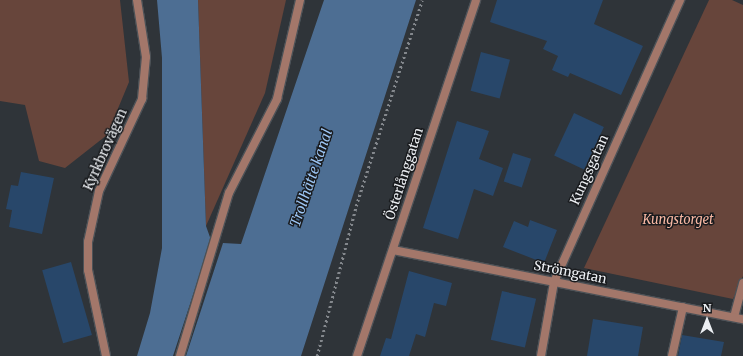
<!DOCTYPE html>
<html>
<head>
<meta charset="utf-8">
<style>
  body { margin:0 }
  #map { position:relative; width:743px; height:356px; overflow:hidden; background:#2f3439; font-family:Merriweather,serif }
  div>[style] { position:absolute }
  .green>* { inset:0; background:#67453b }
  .water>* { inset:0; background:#4d6e93 }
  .building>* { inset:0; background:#28476a; transform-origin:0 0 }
  .path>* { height:2.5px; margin-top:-1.25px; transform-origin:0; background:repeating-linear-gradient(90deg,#84888d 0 2px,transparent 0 5px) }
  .roads { filter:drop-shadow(1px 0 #4d5257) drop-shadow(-1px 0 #4d5257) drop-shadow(0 1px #4d5257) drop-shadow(0 -1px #4d5257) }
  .service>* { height:8px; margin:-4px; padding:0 4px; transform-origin:4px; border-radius:4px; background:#a3776a }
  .minor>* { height:8px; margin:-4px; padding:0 4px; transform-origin:4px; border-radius:4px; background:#a3776a }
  span { translate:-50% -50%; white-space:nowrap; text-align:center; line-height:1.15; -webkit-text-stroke:3px #191b1e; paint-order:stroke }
  .street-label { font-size:13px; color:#eceff3 }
  .park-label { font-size:13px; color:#f7b7a3; font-style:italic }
  .water-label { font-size:14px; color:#9dc6f5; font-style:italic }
  .north { position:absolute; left:687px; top:300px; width:40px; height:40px; -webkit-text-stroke:3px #191b1e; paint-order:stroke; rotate:0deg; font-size:11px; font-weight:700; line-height:16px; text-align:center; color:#eceff3 }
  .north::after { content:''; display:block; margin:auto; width:14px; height:18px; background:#eceff3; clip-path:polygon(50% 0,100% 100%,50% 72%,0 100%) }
</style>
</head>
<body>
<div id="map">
  <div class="green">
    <i style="clip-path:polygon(0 0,120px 0,129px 82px,107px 135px,65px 168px,39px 161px,25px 105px,0 101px)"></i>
    <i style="clip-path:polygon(198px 0,286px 0,265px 93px,206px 226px)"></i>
    <i style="clip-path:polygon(709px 0,732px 0,743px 5px,743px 276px,733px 299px,584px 268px)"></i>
  </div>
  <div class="water">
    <i style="clip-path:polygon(157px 0,198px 0,206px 226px,211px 240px,173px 356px,137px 356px,150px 313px,162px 248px,162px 58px)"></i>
    <i style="clip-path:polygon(324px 0,416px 0,301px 356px,186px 356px,223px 243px,241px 244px)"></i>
  </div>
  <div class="building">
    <i style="clip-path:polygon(497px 0,603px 0,594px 24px,643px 46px,621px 95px,570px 73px,568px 77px,552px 70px,558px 56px,543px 49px,547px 41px,490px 22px)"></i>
    <i style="left:481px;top:52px;width:30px;height:40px;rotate:15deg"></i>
    <i style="left:574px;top:113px;width:33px;height:47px;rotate:25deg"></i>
    <i style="clip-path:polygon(457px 121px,489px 131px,479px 159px,503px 168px,493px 196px,474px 189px,458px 239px,423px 228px)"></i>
    <i style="left:513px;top:153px;width:19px;height:30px;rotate:18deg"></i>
    <i style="clip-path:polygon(21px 172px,54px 178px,42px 234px,9px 227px,12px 210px,6px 209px,11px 185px,18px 186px)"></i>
    <i style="clip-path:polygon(530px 220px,557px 230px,544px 263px,503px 247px,514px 221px,528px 227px)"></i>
    <i style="left:71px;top:262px;width:76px;height:30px;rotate:74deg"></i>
    <i style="clip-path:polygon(409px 271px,452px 283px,446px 306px,434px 303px,425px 337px,416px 334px,409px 356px,380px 356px,386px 338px,391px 339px)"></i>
    <i style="left:502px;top:291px;width:35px;height:50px;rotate:13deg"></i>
    <i style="clip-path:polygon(593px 319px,643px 327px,638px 356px,587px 356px)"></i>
    <i style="clip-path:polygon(682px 335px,724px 342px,721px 356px,678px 356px)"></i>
  </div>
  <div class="path">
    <i style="left:317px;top:356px;width:155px;rotate:-75.4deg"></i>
    <i style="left:356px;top:206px;width:216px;rotate:-72.2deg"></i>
  </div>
  <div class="roads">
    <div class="service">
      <i style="left:734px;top:317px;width:35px;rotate:-75deg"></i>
      <i style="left:180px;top:356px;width:170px;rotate:-73.3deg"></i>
      <i style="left:229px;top:193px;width:106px;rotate:-62.9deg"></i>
      <i style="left:277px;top:99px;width:102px;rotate:-76.9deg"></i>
      <i style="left:672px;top:356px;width:50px;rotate:-77.3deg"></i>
    </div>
    <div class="minor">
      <i style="left:393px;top:250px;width:357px;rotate:11.2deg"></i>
      <i style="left:106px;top:356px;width:88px;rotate:-101.8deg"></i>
      <i style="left:88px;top:270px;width:28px;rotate:-90deg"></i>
      <i style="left:88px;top:242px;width:52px;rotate:-77.8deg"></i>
      <i style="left:99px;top:191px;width:102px;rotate:-64.9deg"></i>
      <i style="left:142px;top:99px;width:42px;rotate:-84.6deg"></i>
      <i style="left:146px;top:57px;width:58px;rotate:-99deg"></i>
      <i style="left:357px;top:356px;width:375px;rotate:-71.5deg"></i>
      <i style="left:541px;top:356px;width:75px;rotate:-80deg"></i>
      <i style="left:554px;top:282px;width:309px;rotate:-65.9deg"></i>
    </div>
  </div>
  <div class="street-label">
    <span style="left:106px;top:150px;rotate:-66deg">Kyrkbrovägen</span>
    <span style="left:590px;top:170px;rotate:-66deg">Kungsgatan</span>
    <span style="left:405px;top:174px;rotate:-72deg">Österlånggatan</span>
    <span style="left:570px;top:273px;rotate:11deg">Strömgatan</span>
  </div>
  <div class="park-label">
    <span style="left:678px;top:220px">Kungstorget</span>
  </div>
  <div class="water-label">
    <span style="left:311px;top:178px;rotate:-71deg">Trollhätte kanal</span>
  </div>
  <div class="north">N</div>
</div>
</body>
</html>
